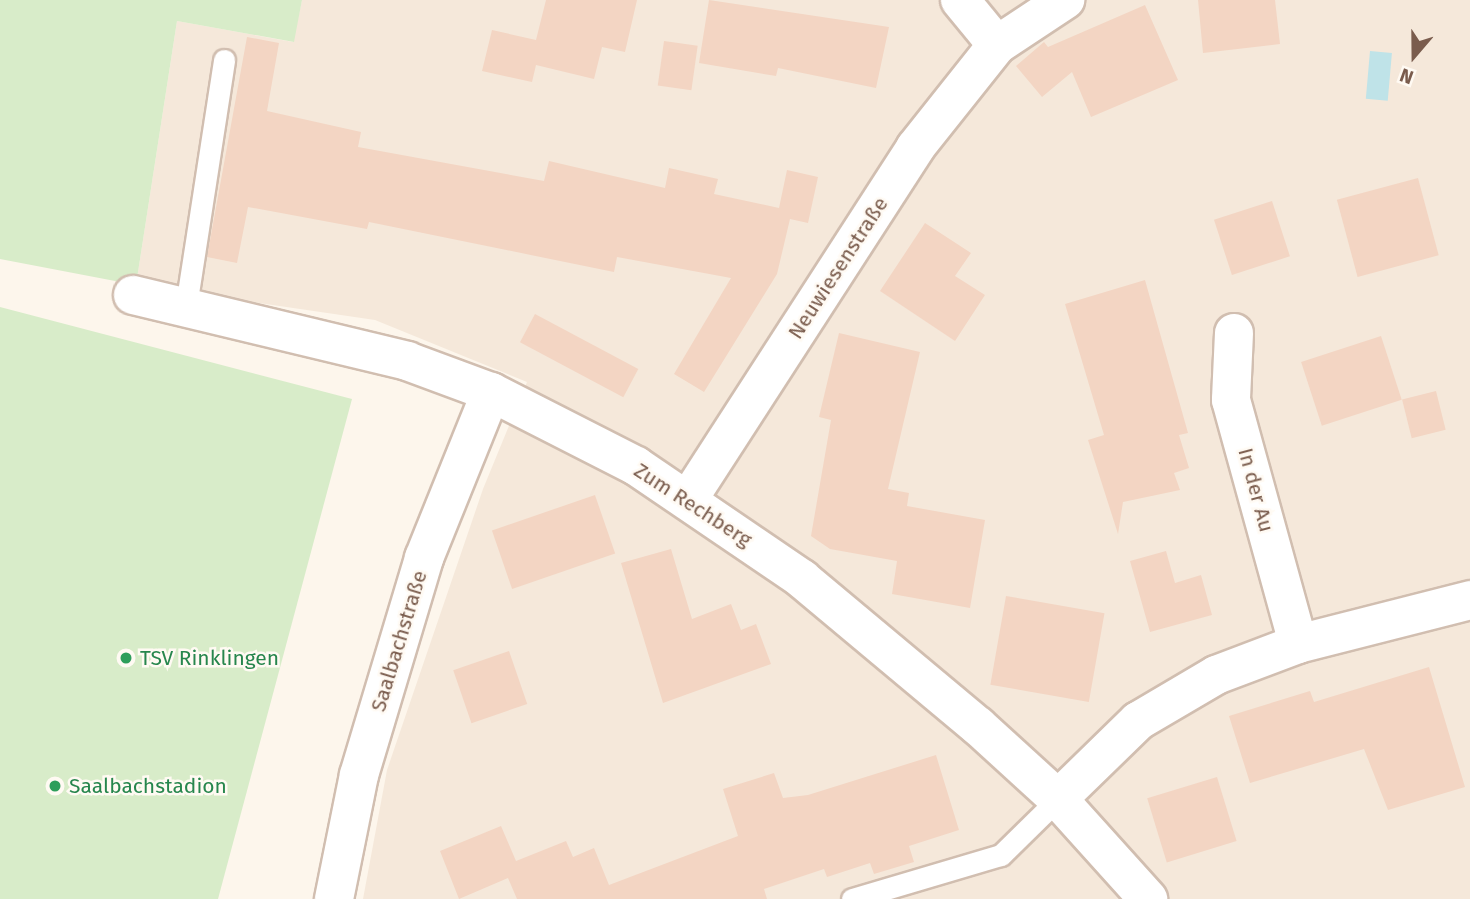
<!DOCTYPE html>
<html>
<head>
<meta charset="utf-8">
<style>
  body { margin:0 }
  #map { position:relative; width:1470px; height:899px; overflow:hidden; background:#fdf6ec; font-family:"Fira Sans",sans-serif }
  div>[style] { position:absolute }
  .residential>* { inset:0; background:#f5e8da }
  .green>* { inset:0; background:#d8ecc9 }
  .water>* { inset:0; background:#bfe3e8; transform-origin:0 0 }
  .building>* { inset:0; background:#f3d5c3; transform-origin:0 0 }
  .roads { filter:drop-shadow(2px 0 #d1beb0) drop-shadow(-2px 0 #d1beb0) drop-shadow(0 2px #d1beb0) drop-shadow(0 -2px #d1beb0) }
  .lane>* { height:21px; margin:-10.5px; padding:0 10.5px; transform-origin:10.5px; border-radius:10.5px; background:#fff }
  .street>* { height:38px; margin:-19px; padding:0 19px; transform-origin:19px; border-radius:19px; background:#fff }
  .dots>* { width:19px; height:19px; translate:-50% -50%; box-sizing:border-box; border:4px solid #fffaf3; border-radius:50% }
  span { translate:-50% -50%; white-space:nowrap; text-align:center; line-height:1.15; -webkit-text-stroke:5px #fffaf3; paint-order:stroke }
  .street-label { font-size:21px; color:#7a5c4d }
  .leisure-label { font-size:21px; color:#27864d }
  .left { translate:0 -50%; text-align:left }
  .north { position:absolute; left:1379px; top:21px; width:70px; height:70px; -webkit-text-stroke:5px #fffaf3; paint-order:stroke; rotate:200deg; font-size:19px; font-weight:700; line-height:28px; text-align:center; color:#7a5c4d }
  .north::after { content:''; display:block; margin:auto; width:24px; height:32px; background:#7a5c4d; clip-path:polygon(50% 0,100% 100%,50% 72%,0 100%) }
</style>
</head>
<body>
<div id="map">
  <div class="residential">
    <i style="clip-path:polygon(302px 0,1470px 0,1470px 899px,363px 899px,387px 770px,483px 489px,527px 382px,375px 320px,136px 285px,177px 21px,293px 42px)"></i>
  </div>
  <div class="green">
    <i style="clip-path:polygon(0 0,302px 0,294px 42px,177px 21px,136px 285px,0 259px)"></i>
    <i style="clip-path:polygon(0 307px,352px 399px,218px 899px,0 899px)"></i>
  </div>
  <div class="water">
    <i style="left:1370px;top:51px;width:22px;height:48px;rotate:5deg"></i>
  </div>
  <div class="building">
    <i style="clip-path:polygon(546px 0,637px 0,625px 52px,602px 47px,594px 79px,536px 65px,532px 82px,482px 71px,492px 30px,536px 40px)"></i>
    <i style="clip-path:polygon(709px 0,889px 27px,876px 88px,778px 68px,776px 76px,699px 63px)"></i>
    <i style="clip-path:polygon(1198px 0,1275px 0,1280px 44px,1203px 53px)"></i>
    <i style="clip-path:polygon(1145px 5px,1178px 80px,1091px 117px,1072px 72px,1042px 97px,1016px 66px,1044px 42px,1048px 47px)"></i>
    <i style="clip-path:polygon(247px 37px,279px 43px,267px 111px,361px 132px,358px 147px,544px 181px,549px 161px,665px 188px,669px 168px,718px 179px,714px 194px,779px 208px,787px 170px,818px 177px,808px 223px,790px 219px,777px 274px,704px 392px,674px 374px,731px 278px,617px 257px,614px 272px,369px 222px,367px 229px,248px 207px,237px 263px,207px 257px)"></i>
    <i style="left:664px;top:41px;width:34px;height:45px;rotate:8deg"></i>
    <i style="left:1418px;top:178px;width:80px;height:84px;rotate:75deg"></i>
    <i style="left:1272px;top:201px;width:58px;height:61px;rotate:72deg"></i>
    <i style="clip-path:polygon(925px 223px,971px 253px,955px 276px,985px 295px,955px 341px,880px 291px)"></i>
    <i style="clip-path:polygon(1145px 280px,1188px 433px,1179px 435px,1189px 468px,1174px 473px,1180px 490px,1123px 502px,1118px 534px,1088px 440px,1104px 435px,1065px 304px)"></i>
    <i style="left:535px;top:314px;width:117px;height:32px;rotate:28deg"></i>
    <i style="clip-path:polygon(839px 333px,920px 352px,888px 489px,909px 493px,907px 506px,985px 520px,970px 608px,892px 594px,897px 561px,830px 549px,811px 536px,831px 420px,819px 417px)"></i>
    <i style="left:1381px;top:336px;width:67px;height:84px;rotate:72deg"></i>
    <i style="left:1436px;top:391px;width:40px;height:35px;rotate:76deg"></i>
    <i style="left:595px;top:495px;width:62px;height:109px;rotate:71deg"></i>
    <i style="clip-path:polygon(671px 549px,692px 619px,731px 604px,741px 630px,756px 624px,771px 664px,663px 703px,621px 563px)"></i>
    <i style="clip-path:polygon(1166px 551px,1175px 583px,1201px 575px,1212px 615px,1150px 632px,1130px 561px)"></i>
    <i style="left:1006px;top:596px;width:100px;height:90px;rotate:10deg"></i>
    <i style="left:509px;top:651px;width:56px;height:59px;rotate:71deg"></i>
    <i style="clip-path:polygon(1429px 667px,1465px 787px,1388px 810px,1364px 749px,1250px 783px,1229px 716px,1310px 691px,1314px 702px)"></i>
    <i style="clip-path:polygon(936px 755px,959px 830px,909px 846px,914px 862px,874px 874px,870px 863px,827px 877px,824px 869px,764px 889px,767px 899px,517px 899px,508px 878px,459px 899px,440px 851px,501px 826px,516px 861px,566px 841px,573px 857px,594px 848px,609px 885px,738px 836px,723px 789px,774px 773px,783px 798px,808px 795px)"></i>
    <i style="left:1217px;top:777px;width:67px;height:73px;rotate:73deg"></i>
  </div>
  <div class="roads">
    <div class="lane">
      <i style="left:186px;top:306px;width:249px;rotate:-81.2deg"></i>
      <i style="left:852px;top:899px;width:155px;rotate:-16.5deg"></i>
      <i style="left:1001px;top:855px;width:80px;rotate:-44.5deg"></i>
    </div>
    <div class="street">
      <i style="left:960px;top:0;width:58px;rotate:50.6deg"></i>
      <i style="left:133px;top:295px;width:282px;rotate:13.5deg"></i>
      <i style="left:407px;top:361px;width:90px;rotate:20.3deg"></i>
      <i style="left:491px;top:392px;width:163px;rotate:27deg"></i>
      <i style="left:636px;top:466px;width:201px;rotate:34.2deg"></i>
      <i style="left:802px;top:579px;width:229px;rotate:39.9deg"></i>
      <i style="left:978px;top:726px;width:108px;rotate:42.4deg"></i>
      <i style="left:1058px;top:799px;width:135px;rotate:48deg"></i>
      <i style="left:1234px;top:333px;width:67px;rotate:92.6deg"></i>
      <i style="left:1231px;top:400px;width:253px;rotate:74.6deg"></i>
      <i style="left:689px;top:498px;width:417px;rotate:-57.1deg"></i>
      <i style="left:915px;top:148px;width:132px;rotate:-51.5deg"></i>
      <i style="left:997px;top:45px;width:82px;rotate:-33.5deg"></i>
      <i style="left:1058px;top:799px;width:112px;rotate:-44.3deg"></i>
      <i style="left:1138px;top:721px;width:91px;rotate:-30.5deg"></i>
      <i style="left:1216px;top:675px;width:88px;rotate:-20.7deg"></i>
      <i style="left:1298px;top:644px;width:178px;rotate:-14.3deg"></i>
      <i style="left:334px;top:899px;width:126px;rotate:-78.6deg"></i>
      <i style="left:359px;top:775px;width:227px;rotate:-73.3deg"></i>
      <i style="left:424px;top:558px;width:179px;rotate:-68deg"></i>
    </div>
  </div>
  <div class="dots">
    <i style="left:126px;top:658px;background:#2e9e5b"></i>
    <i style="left:55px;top:786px;background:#2e9e5b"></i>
  </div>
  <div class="street-label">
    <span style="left:838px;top:268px;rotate:-57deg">Neuwiesenstraße</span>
    <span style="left:1256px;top:490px;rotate:75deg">In der Au</span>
    <span style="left:693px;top:505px;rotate:33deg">Zum Rechberg</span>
    <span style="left:399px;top:641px;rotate:-73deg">Saalbachstraße</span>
  </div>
  <div class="leisure-label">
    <span class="left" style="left:140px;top:658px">TSV Rinklingen</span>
    <span class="left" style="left:69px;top:786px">Saalbachstadion</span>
  </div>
  <div class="north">N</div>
</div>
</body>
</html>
